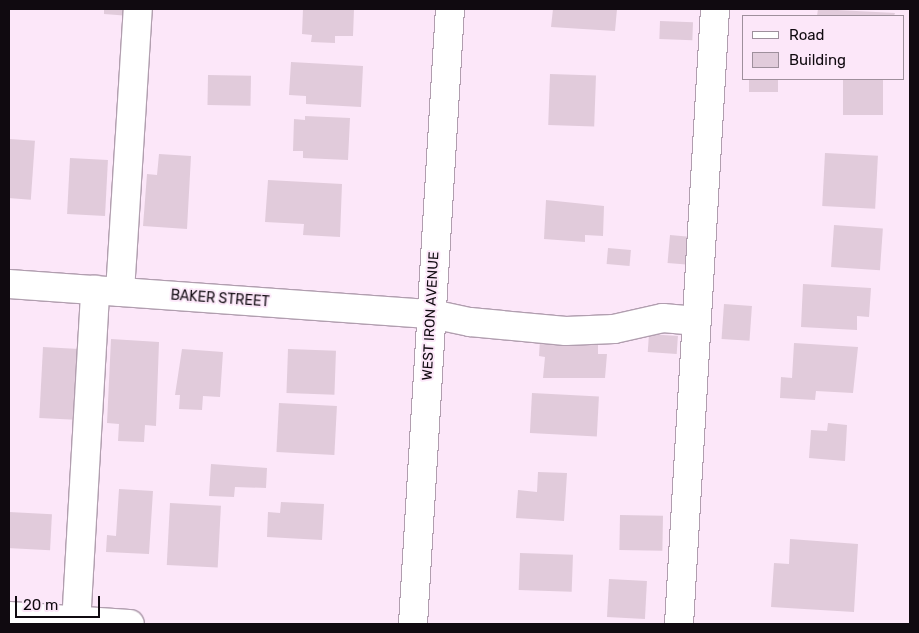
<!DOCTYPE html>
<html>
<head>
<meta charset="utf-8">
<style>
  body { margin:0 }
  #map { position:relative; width:919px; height:633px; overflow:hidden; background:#fce7f9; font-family:Rubik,sans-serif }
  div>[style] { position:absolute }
  .building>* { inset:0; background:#e1cbdb; transform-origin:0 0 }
  .roads { filter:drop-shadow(1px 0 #b19eaf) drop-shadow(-1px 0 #b19eaf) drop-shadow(0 1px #b19eaf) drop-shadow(0 -1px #b19eaf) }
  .minor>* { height:28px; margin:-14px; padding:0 14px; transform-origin:14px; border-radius:14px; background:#fff }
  span { translate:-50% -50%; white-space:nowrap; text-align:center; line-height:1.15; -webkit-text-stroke:4px #fce7f9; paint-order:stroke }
  .street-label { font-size:14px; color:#100a10 }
  .frame { position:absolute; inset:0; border:10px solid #100a10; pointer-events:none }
  .legend { position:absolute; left:742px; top:15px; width:162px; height:65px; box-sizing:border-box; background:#fce7f9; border:1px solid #9e8f9c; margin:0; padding:6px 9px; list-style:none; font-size:15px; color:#100a10 }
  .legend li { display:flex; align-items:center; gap:10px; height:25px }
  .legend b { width:25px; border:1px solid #9e8f9c }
  .scale { position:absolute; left:15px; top:596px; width:85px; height:22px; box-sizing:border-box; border:2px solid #100a10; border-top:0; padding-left:6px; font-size:15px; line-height:18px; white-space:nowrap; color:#100a10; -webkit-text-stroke:4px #fce7f9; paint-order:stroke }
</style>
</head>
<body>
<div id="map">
  <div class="building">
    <i style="clip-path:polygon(104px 9px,130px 9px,130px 16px,104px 14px)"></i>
    <i style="clip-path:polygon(303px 9px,354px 9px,353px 36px,335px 36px,335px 43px,311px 42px,312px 35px,302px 34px)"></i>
    <i style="clip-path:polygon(553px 9px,617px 9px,615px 31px,551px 27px)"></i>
    <i style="clip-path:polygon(818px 9px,895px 13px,894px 16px,817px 16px)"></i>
    <i style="left:660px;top:21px;width:33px;height:18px;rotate:2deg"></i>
    <i style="clip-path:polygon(291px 62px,363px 66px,361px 107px,306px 104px,306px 96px,289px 95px)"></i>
    <i style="left:550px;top:74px;width:46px;height:51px;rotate:2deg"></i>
    <i style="left:208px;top:75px;width:43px;height:30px;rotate:1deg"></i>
    <i style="left:749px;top:79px;width:29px;height:13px"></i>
    <i style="left:843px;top:79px;width:40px;height:36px"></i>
    <i style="clip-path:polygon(305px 116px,350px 118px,348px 160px,303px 158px,303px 151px,293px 151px,294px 119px,305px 120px)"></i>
    <i style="left:9px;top:139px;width:26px;height:59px;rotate:4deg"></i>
    <i style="left:825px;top:153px;width:53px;height:53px;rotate:3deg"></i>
    <i style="clip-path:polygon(159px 154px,191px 156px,187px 229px,143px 226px,147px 174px,157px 175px)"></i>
    <i style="left:70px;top:158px;width:38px;height:56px;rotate:3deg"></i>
    <i style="clip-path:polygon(268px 180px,342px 184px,340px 237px,303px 235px,304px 224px,265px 222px)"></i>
    <i style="clip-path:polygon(546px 200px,604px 206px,603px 236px,585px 235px,585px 242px,544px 239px)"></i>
    <i style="left:834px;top:225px;width:49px;height:42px;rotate:4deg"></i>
    <i style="left:670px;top:235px;width:22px;height:28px;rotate:5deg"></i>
    <i style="left:608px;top:248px;width:23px;height:16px;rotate:5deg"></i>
    <i style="clip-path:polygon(803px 284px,871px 288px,869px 317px,857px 316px,857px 330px,801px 327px)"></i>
    <i style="left:724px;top:304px;width:28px;height:35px;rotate:4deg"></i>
    <i style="left:649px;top:334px;width:29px;height:18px;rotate:4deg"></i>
    <i style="clip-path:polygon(111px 339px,159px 342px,156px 426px,145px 425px,144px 442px,118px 441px,119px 424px,107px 423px)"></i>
    <i style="clip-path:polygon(540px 339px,598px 345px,598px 354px,607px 354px,605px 378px,543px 378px,545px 357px,539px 356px)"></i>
    <i style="clip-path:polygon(794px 343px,858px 347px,853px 393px,816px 391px,815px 400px,780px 398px,781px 377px,792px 378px)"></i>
    <i style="left:43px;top:347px;width:36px;height:71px;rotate:3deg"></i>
    <i style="clip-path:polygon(182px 349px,223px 352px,220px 397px,203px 396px,202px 410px,179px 409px,180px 395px,175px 395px)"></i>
    <i style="left:288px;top:349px;width:48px;height:44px;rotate:2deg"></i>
    <i style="left:532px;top:393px;width:67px;height:40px;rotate:3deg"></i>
    <i style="left:279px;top:403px;width:58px;height:49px;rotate:3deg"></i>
    <i style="clip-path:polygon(828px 423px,847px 425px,845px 461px,809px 458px,811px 430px,827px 431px)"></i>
    <i style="clip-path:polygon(211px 464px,267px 468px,266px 488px,235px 487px,234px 497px,209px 496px)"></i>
    <i style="clip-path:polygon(538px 472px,567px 473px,564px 521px,516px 518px,518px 490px,537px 492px)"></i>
    <i style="clip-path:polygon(119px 489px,153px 491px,149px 554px,106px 552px,107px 535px,116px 536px)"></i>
    <i style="clip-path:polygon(281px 502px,324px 504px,322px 540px,267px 537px,268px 512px,280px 513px)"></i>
    <i style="left:170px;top:503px;width:51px;height:62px;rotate:3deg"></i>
    <i style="left:9px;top:512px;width:43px;height:36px;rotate:3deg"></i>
    <i style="left:620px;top:515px;width:43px;height:35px;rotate:1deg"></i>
    <i style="clip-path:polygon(790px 539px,858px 544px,854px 612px,771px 607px,774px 563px,789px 564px)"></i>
    <i style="left:520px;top:553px;width:53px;height:37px;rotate:2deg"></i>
    <i style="left:609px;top:579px;width:38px;height:38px;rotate:3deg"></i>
  </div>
  <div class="roads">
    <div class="minor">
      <i style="left:9px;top:284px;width:424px;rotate:4.1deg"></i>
      <i style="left:432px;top:314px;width:39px;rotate:12deg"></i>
      <i style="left:470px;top:322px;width:96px;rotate:5.4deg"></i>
      <i style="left:566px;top:331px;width:48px;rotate:-2.4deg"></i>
      <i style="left:614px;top:329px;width:50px;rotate:-12.7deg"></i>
      <i style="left:663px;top:318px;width:34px;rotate:5deg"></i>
      <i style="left:120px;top:292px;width:284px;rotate:-86.4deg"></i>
      <i style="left:9px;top:616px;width:121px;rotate:3.8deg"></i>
      <i style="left:76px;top:624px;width:335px;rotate:-86.7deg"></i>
      <i style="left:413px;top:624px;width:616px;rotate:-86.56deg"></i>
      <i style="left:679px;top:624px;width:616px;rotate:-86.65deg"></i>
    </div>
  </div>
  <div class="street-label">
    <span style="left:220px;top:299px;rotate:4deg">BAKER STREET</span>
    <span style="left:431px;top:316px;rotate:-87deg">WEST IRON AVENUE</span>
  </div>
  <div class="frame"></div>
  <ul class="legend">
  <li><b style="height:6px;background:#fff"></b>Road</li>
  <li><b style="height:14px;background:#e1cbdb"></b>Building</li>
  </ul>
  <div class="scale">20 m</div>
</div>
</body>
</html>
